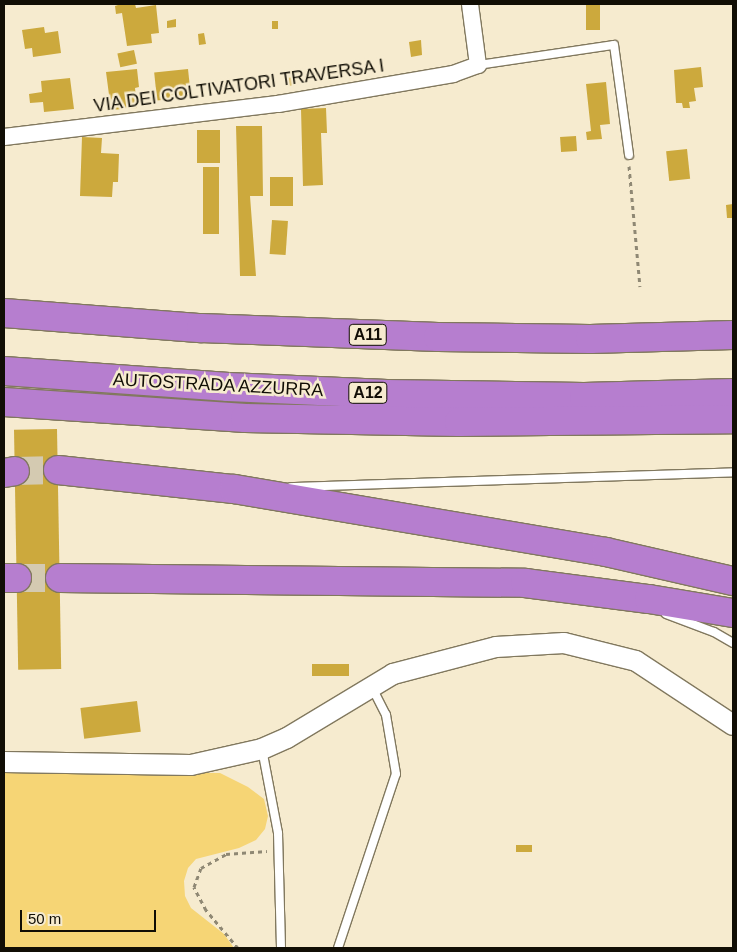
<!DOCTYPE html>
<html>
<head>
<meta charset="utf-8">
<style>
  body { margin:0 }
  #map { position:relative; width:737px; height:952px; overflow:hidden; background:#f6ebcf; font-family:Helvetica,sans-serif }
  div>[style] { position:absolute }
  .green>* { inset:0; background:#f6d575 }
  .building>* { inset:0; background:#cca93d; transform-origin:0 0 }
  .motorway-tunnel>* { height:28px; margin-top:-14px; transform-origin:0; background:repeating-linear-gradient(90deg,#d4cab1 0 28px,transparent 0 42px) }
  .path>* { height:3px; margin-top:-1.5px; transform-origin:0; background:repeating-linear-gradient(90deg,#8f8874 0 4px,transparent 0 8px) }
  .roads { filter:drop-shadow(1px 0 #81785e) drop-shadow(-1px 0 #81785e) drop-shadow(0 1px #81785e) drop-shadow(0 -1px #81785e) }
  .service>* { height:8px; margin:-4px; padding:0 4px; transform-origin:4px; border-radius:4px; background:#fff }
  .minor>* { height:16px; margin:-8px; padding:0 8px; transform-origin:8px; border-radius:8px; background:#fff }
  .tertiary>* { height:20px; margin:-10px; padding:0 10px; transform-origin:10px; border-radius:10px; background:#fff }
  .motorway>* { height:28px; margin:-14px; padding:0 14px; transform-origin:14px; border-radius:14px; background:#b67ecf }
  span { translate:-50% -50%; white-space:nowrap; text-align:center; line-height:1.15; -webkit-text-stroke:5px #f6ebcf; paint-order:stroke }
  .shield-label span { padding:1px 4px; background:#f6ebcf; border:1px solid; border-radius:4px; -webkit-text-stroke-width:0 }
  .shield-label { font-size:16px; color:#110e05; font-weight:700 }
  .street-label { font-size:18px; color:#110e05 }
  .frame { position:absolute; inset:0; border:5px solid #110e05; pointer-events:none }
  .scale { position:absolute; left:20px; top:910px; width:136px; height:22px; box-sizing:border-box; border:2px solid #110e05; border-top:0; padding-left:6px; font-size:15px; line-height:18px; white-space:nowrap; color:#110e05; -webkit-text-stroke:4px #f6ebcf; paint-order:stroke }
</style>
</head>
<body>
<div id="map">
  <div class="green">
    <i style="clip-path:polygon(4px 773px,220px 773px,248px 787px,264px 799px,268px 816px,265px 829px,256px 840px,239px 848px,196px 859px,188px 868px,184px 881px,185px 896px,191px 908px,224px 934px,234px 948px,4px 948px)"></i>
  </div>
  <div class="building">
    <i style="clip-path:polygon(121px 4px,135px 4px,136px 8px,156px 5px,159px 33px,151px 34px,152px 43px,127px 46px,122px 13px,116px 14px,115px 6px)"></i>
    <i style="left:586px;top:4px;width:14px;height:26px"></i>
    <i style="clip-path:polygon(176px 19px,176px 27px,167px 28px,167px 21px)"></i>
    <i style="left:278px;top:21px;width:8px;height:6px;rotate:90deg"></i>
    <i style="clip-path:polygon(44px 27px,45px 33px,58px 31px,61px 53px,33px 57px,32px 48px,25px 49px,22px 30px)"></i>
    <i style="clip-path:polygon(204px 33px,206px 44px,199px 45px,198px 34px)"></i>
    <i style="clip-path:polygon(421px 40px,422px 55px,411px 57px,409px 42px)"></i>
    <i style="left:134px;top:50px;width:14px;height:17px;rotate:78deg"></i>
    <i style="clip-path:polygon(701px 67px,703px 87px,694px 88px,696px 101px,689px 102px,690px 108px,683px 108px,682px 103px,676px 103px,674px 70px)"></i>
    <i style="clip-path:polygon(137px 69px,139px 87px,135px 88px,137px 108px,111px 110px,106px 72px)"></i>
    <i style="left:188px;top:69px;width:28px;height:34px;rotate:84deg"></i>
    <i style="left:295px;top:77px;width:8px;height:10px;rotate:83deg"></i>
    <i style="clip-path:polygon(70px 78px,74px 109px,44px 112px,43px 102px,30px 103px,29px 94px,42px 92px,41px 81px)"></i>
    <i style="clip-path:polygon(606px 82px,610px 124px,600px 125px,602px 139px,587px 140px,586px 132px,591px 131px,586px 84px)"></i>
    <i style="clip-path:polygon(326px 108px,327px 133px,321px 133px,323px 185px,303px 186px,301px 109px)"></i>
    <i style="clip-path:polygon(236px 126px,262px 126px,263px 196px,250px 196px,256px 276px,240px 276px)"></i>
    <i style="left:197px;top:130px;width:23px;height:33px"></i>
    <i style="left:576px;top:136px;width:15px;height:16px;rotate:86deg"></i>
    <i style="clip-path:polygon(82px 137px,102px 138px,101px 153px,119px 154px,118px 182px,113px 182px,112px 197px,80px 196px)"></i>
    <i style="left:687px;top:149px;width:30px;height:21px;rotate:84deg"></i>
    <i style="left:203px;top:167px;width:16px;height:67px"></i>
    <i style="left:293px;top:177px;width:29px;height:23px;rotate:90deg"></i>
    <i style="clip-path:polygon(733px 204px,733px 218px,727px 218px,726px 205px)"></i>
    <i style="left:272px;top:220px;width:16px;height:34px;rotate:4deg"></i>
    <i style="left:57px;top:429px;width:240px;height:43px;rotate:89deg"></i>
    <i style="left:312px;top:664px;width:37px;height:12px"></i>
    <i style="left:137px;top:701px;width:31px;height:57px;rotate:83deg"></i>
    <i style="left:516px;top:845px;width:16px;height:7px"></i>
  </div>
  <div class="motorway-tunnel">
    <i style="left:15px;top:471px;width:43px;rotate:-1.3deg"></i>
    <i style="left:17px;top:578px;width:43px"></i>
  </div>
  <div class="path">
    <i style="left:629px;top:166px;width:121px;rotate:84.8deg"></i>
    <i style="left:238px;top:948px;width:50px;rotate:-130.1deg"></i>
    <i style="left:206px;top:910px;width:26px;rotate:-118deg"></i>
    <i style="left:194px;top:887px;width:20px;rotate:-70deg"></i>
    <i style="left:201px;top:868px;width:29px;rotate:-29deg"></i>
    <i style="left:226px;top:854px;width:41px;rotate:-4.2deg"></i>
  </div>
  <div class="roads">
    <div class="service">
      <i style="left:478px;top:65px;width:137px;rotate:-8.4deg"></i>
      <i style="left:614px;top:45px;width:111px;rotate:82.2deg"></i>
      <i style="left:291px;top:487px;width:442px;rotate:-1.9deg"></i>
      <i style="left:666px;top:614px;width:51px;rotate:20.6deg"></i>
      <i style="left:714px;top:632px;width:22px;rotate:30deg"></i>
      <i style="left:262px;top:749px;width:86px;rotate:79.2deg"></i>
      <i style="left:278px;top:833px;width:115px;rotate:88.5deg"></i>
      <i style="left:338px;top:948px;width:183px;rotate:-71.6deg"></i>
      <i style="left:396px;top:774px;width:60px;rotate:-99.6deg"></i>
      <i style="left:386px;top:715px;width:30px;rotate:-117deg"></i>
    </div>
    <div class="minor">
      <i style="left:4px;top:137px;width:276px;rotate:-6.9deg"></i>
      <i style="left:278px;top:104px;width:178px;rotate:-9.7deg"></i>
      <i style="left:453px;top:74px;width:27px;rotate:-20deg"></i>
      <i style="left:478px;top:65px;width:62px;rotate:-97.5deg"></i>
    </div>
    <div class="tertiary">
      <i style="left:4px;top:762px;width:187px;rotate:0.9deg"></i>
      <i style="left:191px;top:765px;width:73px;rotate:-12.7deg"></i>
      <i style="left:262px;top:749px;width:27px;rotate:-24deg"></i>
      <i style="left:287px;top:738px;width:124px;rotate:-31.1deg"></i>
      <i style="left:393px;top:674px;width:106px;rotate:-14.7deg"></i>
      <i style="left:496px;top:647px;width:68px;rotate:-3.4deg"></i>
      <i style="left:564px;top:643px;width:74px;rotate:14deg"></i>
      <i style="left:636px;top:661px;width:116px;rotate:33.4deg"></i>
    </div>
    <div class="motorway">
      <i style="left:4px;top:313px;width:198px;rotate:4.4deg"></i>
      <i style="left:201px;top:328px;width:237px;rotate:2.2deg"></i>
      <i style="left:438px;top:337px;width:152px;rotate:0.8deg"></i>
      <i style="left:590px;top:339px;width:143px;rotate:-1.6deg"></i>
      <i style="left:4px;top:371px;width:225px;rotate:4.1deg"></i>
      <i style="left:228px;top:387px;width:159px;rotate:2.5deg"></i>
      <i style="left:387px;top:394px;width:197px;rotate:0.9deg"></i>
      <i style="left:584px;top:397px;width:149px;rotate:-1.5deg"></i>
      <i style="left:4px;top:402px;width:242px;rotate:3.8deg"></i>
      <i style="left:245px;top:418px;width:214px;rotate:1.1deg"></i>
      <i style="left:459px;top:422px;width:274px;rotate:-0.6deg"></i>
      <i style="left:58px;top:470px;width:177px;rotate:6.2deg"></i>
      <i style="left:234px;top:489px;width:377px;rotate:9.6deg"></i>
      <i style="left:606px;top:552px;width:130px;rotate:12.9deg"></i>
      <i style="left:4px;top:473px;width:11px;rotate:-10deg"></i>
      <i style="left:4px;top:578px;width:13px"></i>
      <i style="left:60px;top:578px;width:465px;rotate:0.6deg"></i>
      <i style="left:525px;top:583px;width:125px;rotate:7.4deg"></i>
      <i style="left:649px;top:599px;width:85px;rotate:9.5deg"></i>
    </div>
  </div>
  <div class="shield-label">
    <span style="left:368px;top:335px">A11</span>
    <span style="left:368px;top:393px">A12</span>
  </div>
  <div class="street-label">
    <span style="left:239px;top:86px;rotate:-8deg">VIA DEI COLTIVATORI TRAVERSA I</span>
    <span style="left:218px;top:385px;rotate:3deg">AUTOSTRADA AZZURRA</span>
  </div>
  <div class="frame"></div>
  <div class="scale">50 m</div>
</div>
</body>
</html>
